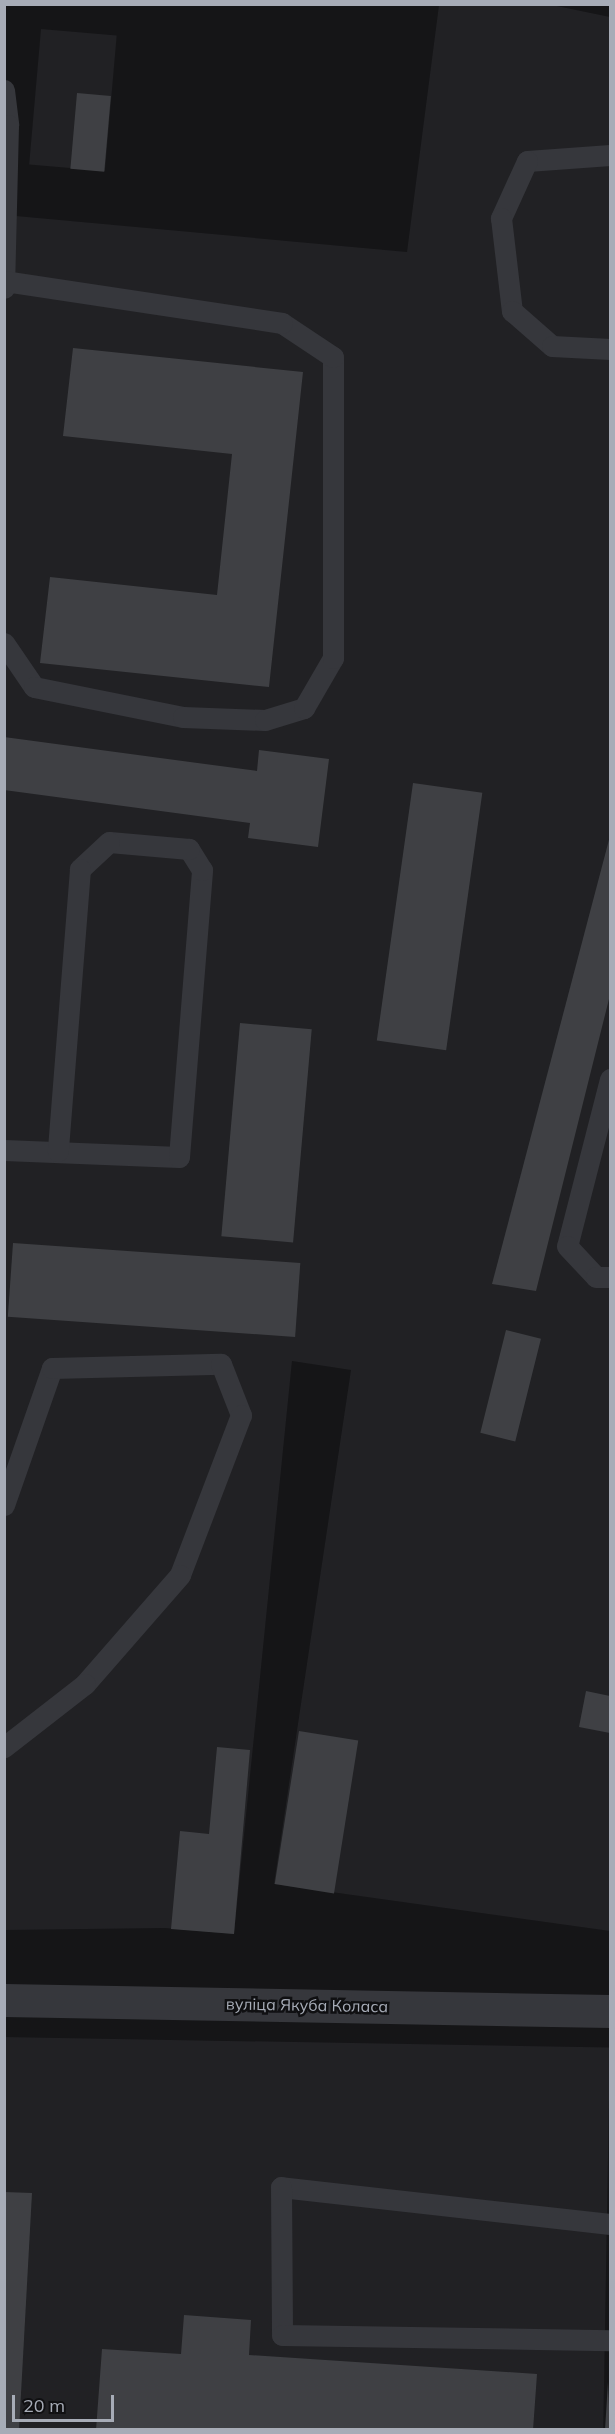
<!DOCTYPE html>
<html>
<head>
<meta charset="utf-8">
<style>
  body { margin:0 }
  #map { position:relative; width:615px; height:2434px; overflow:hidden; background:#151517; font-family:Mulish,sans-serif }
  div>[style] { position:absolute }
  .built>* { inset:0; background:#212124; transform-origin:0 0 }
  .building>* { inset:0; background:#3f4044; transform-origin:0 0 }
  .service>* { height:21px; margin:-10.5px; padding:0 10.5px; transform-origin:10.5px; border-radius:10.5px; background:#36373c }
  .minor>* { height:33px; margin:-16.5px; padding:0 16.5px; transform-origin:16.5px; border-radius:16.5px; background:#36373c }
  span { translate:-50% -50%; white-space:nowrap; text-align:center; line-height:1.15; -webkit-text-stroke:5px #101012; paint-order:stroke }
  .street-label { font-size:16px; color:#a7acb7 }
  .frame { position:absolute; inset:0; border:6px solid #a7acb7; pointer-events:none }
  .scale { position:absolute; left:12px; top:2395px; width:102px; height:27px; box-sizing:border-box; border:3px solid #a7acb7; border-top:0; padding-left:8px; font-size:18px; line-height:21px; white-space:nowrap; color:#a7acb7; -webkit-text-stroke:4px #101012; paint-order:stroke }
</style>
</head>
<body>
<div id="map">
  <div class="built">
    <i style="clip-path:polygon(439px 5px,552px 5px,610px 17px,610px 1931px,274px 1884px,351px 1370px,292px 1361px,234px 1934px,165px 1928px,5px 1930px,5px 215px,407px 252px)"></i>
    <i style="left:41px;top:29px;width:76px;height:136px;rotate:5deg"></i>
    <i style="left:4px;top:2037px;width:606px;height:392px;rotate:1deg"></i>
  </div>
  <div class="building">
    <i style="left:77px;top:93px;width:34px;height:76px;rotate:5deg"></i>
    <i style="clip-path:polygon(73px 348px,303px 372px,269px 687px,40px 663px,50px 577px,217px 595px,232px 454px,63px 436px)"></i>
    <i style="clip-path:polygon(4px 737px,257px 771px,259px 750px,329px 759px,318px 847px,248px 838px,250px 823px,4px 790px)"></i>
    <i style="left:413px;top:783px;width:70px;height:260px;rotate:8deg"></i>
    <i style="clip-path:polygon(610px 836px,610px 995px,536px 1291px,492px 1284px)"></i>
    <i style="left:240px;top:1023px;width:72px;height:214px;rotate:5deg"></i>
    <i style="left:13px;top:1243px;width:288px;height:74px;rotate:4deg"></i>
    <i style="left:506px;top:1330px;width:36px;height:106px;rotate:14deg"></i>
    <i style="clip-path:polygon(586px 1691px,610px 1696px,610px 1733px,579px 1727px)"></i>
    <i style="left:299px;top:1731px;width:60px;height:155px;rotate:9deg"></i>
    <i style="clip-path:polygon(217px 1747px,250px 1750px,234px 1934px,171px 1929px,180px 1831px,209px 1834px)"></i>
    <i style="clip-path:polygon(4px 2192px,32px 2193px,19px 2430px,4px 2430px)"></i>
    <i style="clip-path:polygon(184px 2315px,251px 2320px,249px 2355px,537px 2374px,533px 2430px,96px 2430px,102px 2349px,181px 2354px)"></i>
    <i style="clip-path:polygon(608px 2382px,610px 2430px,605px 2430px)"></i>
  </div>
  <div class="service">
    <i style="left:4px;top:90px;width:35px;rotate:83deg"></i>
    <i style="left:8px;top:125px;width:163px;rotate:91.4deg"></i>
    <i style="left:610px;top:155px;width:83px;rotate:175.9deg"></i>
    <i style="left:527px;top:161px;width:63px;rotate:114.5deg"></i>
    <i style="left:501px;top:218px;width:94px;rotate:83.3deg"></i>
    <i style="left:512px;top:311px;width:53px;rotate:41.2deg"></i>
    <i style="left:552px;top:346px;width:58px;rotate:3deg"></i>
    <i style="left:4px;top:643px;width:53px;rotate:55.7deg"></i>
    <i style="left:34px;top:687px;width:152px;rotate:11.4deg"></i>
    <i style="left:183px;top:717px;width:82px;rotate:2.1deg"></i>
    <i style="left:265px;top:720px;width:41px;rotate:-17.1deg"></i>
    <i style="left:304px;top:708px;width:58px;rotate:-59.9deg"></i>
    <i style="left:333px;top:658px;width:301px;rotate:-90deg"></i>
    <i style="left:333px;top:357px;width:61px;rotate:-146.3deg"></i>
    <i style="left:282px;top:323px;width:280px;rotate:-171.4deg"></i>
    <i style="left:610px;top:1079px;width:172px;rotate:104.4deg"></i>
    <i style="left:567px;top:1246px;width:42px;rotate:46.9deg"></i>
    <i style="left:596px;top:1277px;width:14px"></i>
    <i style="left:4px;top:1150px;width:175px;rotate:2.3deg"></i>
    <i style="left:179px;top:1157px;width:288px;rotate:-85.4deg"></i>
    <i style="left:202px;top:870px;width:25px;rotate:-122deg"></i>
    <i style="left:189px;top:849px;width:80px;rotate:-175deg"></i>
    <i style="left:109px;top:842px;width:40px;rotate:137deg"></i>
    <i style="left:80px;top:869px;width:283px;rotate:94.5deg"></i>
    <i style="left:4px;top:1505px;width:145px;rotate:-70.7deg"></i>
    <i style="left:52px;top:1368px;width:169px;rotate:-1.4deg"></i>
    <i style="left:221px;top:1364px;width:55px;rotate:68.6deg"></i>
    <i style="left:241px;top:1415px;width:171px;rotate:110.9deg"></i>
    <i style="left:180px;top:1575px;width:145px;rotate:131.1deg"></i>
    <i style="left:85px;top:1684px;width:103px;rotate:142.1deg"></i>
    <i style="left:610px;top:2224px;width:331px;rotate:-173.6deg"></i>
    <i style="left:281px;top:2187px;width:148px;rotate:89.6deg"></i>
    <i style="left:282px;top:2335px;width:328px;rotate:0.9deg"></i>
  </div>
  <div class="minor">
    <i style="left:4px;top:2000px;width:606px;rotate:1.04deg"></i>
  </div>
  <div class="street-label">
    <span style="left:307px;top:2005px;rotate:1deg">вуліца Якуба Коласа</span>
  </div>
  <div class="frame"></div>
  <div class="scale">20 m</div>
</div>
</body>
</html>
